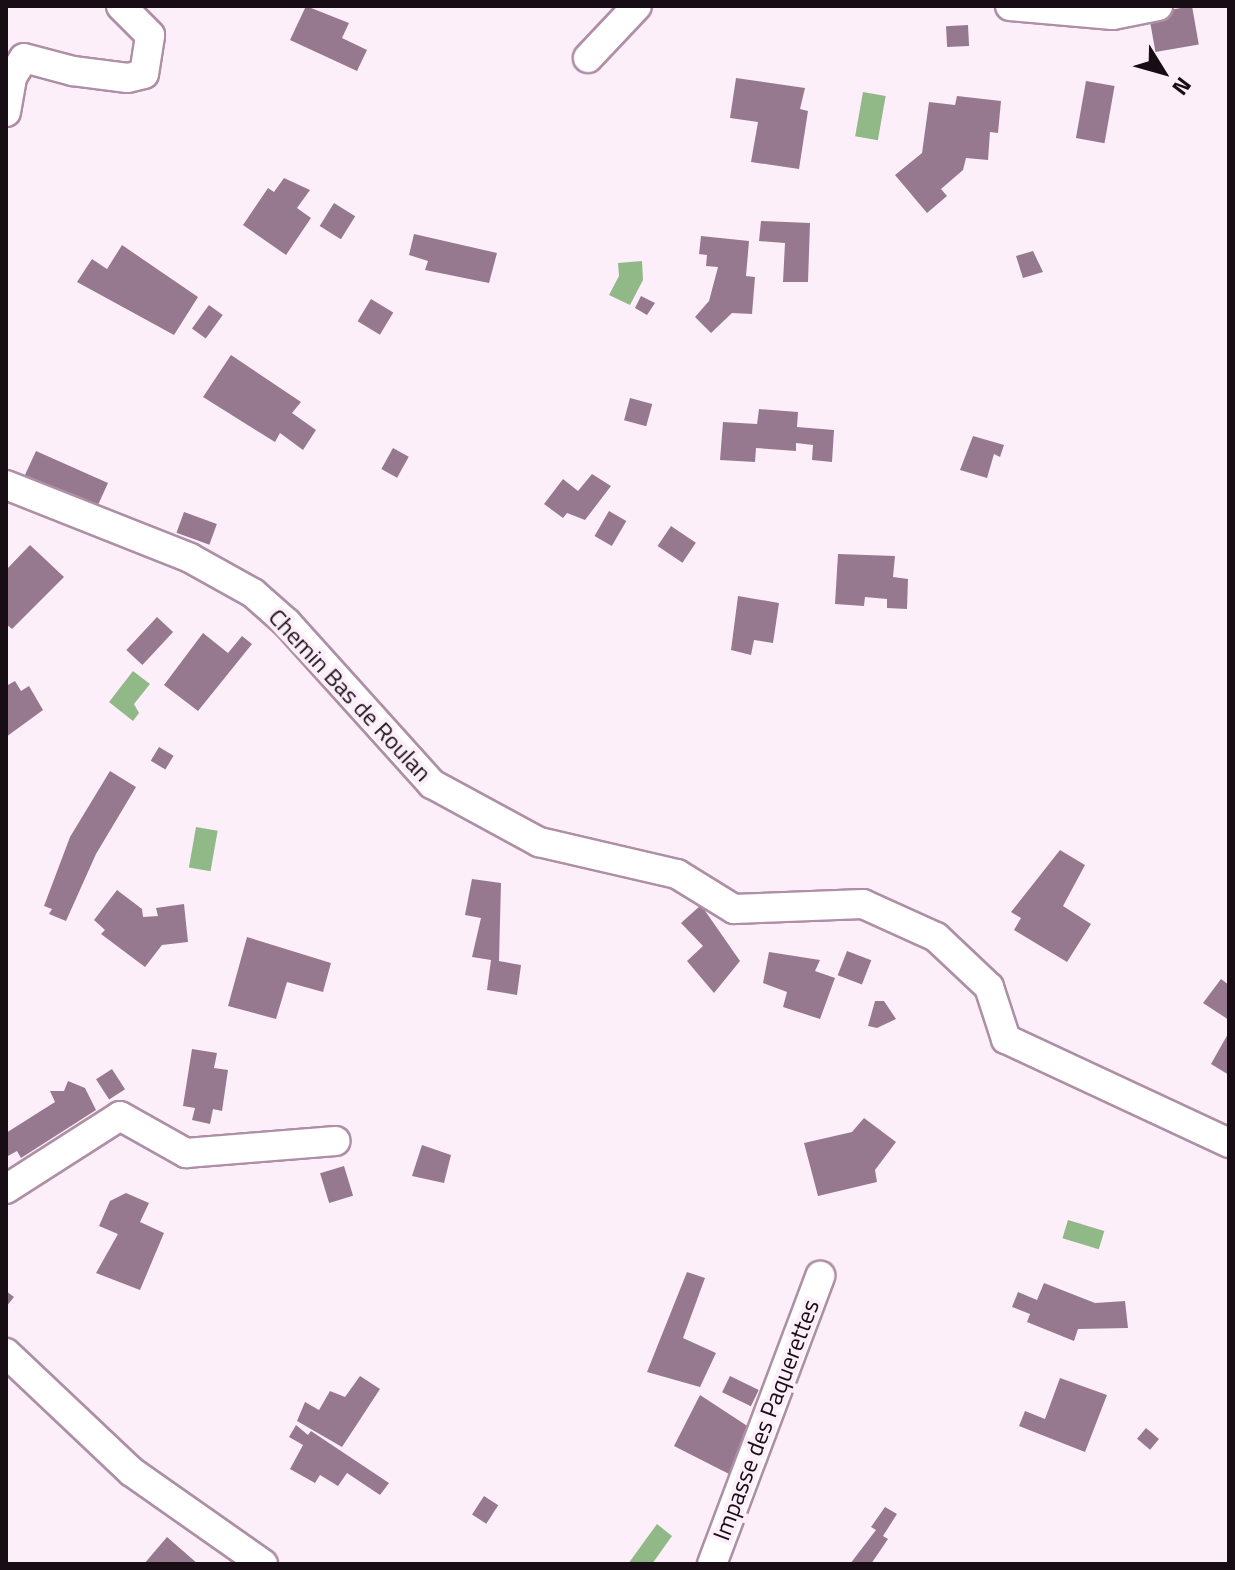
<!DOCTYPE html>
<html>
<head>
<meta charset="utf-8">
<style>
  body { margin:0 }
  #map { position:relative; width:1235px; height:1570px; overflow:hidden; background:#fdeff9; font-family:"Titillium Web",sans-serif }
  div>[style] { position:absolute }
  .water>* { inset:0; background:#91b887; transform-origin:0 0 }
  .building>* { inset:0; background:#97798f; transform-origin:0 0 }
  .roads { filter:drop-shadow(2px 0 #ae8fa6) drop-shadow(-2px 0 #ae8fa6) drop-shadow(0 2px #ae8fa6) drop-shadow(0 -2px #ae8fa6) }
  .minor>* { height:28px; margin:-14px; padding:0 14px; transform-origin:14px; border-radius:14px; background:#fff }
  span { translate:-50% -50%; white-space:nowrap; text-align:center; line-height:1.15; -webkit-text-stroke:8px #fdeff9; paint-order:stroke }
  .street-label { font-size:24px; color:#180c15 }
  .frame { position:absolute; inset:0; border:8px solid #180c15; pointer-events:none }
  .north { position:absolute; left:1123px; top:32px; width:80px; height:80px; -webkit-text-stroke:6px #fdeff9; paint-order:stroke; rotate:127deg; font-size:22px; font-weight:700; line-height:32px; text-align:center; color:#180c15 }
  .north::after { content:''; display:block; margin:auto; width:28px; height:36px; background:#180c15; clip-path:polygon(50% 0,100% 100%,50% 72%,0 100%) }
</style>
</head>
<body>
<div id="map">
  <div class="water">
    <i style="left:863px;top:92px;width:23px;height:45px;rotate:10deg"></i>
    <i style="clip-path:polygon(642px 261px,643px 280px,630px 305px,609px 295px,619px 276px,618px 263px)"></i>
    <i style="clip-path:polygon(133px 671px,150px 684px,134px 704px,139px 713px,133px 721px,109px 702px)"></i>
    <i style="left:196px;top:827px;width:22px;height:41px;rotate:10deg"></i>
    <i style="left:1068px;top:1220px;width:38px;height:19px;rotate:17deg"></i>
    <i style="clip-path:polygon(657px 1524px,672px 1536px,652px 1564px,628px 1564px)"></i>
  </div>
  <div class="building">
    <i style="clip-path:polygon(306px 6px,349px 23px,342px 38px,367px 50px,357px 71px,290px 40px)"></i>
    <i style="left:1192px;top:6px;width:39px;height:44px;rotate:80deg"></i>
    <i style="left:968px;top:25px;width:21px;height:22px;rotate:87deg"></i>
    <i style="clip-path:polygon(736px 78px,805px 88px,800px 109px,808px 111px,799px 169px,751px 162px,758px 122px,730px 118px)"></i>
    <i style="left:1086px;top:81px;width:29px;height:58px;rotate:10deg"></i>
    <i style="clip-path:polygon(957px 96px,1001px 101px,998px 133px,990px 132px,988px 160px,966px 158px,963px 170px,941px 189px,947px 196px,927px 213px,895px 175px,922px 153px,929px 102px,955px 105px)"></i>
    <i style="clip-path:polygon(284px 178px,310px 190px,297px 208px,311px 218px,286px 255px,243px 225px,268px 188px,274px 192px)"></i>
    <i style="left:334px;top:203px;width:25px;height:27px;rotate:32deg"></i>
    <i style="clip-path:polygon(761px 221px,810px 223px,808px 282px,783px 282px,785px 243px,759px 241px)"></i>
    <i style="clip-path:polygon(414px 234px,497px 253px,489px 283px,425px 270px,428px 261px,409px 255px)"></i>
    <i style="clip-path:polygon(701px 236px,749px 241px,746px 276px,755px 277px,752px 314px,732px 313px,711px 333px,695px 317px,709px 301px,718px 267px,706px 266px,707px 255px,699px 254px)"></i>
    <i style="clip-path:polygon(122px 245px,198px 297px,174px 335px,77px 282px,92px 259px,107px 269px)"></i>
    <i style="clip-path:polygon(1033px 251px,1043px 272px,1023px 278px,1016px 256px)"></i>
    <i style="clip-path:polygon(641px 296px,655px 303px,647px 315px,635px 308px)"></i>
    <i style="left:371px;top:299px;width:26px;height:26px;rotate:31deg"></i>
    <i style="left:209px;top:305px;width:17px;height:29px;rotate:36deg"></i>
    <i style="clip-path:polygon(231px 355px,301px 402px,292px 413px,316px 430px,303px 450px,280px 433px,275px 442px,203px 397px)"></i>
    <i style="left:630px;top:398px;width:23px;height:23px;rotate:15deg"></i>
    <i style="clip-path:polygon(759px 409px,798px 412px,797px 427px,834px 430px,832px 462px,812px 460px,813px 445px,796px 443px,796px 451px,756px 448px,755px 462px,720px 460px,723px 422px,757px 424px)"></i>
    <i style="clip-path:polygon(973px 436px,1004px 445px,1000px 457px,994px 454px,987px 478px,960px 470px)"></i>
    <i style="left:393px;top:448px;width:18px;height:24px;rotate:29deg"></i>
    <i style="clip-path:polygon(36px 451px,108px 483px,98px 505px,24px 477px)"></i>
    <i style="clip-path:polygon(592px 474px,611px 486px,585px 520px,567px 513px,563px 518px,544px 504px,563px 479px,578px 491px)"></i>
    <i style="left:609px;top:511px;width:20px;height:29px;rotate:30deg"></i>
    <i style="left:184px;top:512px;width:35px;height:22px;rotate:20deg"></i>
    <i style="left:671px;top:526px;width:30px;height:24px;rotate:34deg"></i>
    <i style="clip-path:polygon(30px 545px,64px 577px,12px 629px,6px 624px,6px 570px)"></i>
    <i style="clip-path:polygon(838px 554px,895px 556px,893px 577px,908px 579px,907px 609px,887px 608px,887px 599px,865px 597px,864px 606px,835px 604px)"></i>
    <i style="clip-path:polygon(738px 596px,779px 603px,773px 643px,754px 640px,751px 655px,731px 650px)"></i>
    <i style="left:157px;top:617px;width:22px;height:45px;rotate:43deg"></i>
    <i style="clip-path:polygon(203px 633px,228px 653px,242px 636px,252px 644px,198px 711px,164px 685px)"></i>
    <i style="clip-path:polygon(15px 681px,21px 691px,29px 686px,43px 710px,6px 737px,6px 686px)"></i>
    <i style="left:159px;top:747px;width:17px;height:16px;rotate:31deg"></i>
    <i style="clip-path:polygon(110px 771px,136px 787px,96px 854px,66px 921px,49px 914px,52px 909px,44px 906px,70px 837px)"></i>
    <i style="clip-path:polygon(1060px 850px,1085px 865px,1063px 906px,1091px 924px,1067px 962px,1014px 930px,1021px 918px,1011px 912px)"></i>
    <i style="clip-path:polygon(472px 879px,501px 883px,499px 961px,521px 965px,517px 995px,487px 990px,491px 960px,472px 957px,481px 918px,465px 915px)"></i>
    <i style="clip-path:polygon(117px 890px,142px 909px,143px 917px,158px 916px,156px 908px,184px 904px,188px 942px,162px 945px,145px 967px,101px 934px,105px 930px,94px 920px)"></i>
    <i style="clip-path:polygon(701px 905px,740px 961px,714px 993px,687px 961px,703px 946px,681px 923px)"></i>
    <i style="clip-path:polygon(247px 937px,331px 963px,323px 992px,287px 982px,276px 1019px,228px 1006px)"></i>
    <i style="left:847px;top:951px;width:26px;height:26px;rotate:21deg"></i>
    <i style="clip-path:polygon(769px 952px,820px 960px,815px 971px,835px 978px,820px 1019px,783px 1007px,787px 992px,763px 983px)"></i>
    <i style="clip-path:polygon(1221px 979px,1229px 985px,1229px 1020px,1203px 1003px)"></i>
    <i style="clip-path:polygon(875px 1001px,884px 1001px,896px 1019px,877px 1028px,868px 1026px)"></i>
    <i style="clip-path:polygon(1229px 1032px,1229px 1075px,1211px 1064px)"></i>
    <i style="clip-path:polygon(192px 1049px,217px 1053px,214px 1068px,228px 1070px,222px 1111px,213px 1109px,210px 1124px,192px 1120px,195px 1108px,183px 1106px)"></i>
    <i style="left:112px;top:1069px;width:24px;height:19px;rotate:57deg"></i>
    <i style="clip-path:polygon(68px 1081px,85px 1088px,96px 1110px,21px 1158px,17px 1151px,6px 1157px,6px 1133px,55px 1102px,50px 1091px,64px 1091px)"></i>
    <i style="clip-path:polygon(864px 1118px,896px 1142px,875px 1170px,877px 1182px,818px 1196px,804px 1143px,852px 1132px)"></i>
    <i style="clip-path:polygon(422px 1145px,451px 1155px,444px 1183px,412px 1176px)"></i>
    <i style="left:344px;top:1166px;width:31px;height:25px;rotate:73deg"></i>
    <i style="clip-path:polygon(126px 1193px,149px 1203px,140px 1222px,164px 1233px,140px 1290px,96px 1273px,118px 1234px,99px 1226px,110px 1201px)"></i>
    <i style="clip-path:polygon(687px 1272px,705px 1278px,683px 1338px,716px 1353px,700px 1387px,647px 1372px)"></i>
    <i style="clip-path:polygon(1044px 1283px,1095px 1303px,1125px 1301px,1128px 1328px,1078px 1329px,1074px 1341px,1027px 1322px,1030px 1314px,1012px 1307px,1018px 1292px,1037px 1300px)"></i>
    <i style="clip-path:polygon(6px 1291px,14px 1297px,6px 1307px)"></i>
    <i style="clip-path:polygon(360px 1376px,380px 1389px,342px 1447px,297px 1421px,305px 1402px,319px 1410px,330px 1391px,345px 1397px)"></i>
    <i style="left:730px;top:1376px;width:32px;height:18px;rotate:26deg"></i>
    <i style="clip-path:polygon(1060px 1378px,1107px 1395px,1085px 1452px,1019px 1426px,1025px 1411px,1045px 1419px)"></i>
    <i style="clip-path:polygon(700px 1395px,755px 1431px,735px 1477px,674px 1446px)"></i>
    <i style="clip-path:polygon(296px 1425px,308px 1435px,311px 1431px,389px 1483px,380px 1495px,347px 1473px,338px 1486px,320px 1475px,315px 1483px,290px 1469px,303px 1445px,289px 1437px)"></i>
    <i style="left:1146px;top:1428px;width:17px;height:14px;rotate:40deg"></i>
    <i style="left:484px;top:1496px;width:17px;height:22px;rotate:33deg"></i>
    <i style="clip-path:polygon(885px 1507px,897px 1514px,883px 1536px,888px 1539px,871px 1564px,850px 1564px,876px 1530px,871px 1527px)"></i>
    <i style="clip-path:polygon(167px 1537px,198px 1564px,144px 1564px)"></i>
  </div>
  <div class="roads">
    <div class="minor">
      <i style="left:1010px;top:6px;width:103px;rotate:5deg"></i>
      <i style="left:1113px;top:15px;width:46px;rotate:-11.3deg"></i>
      <i style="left:588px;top:58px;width:71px;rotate:-46.7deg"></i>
      <i style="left:6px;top:112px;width:36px;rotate:-80deg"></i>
      <i style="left:12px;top:77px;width:22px;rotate:-58deg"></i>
      <i style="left:24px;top:58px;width:51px;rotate:14.9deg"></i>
      <i style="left:73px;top:71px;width:55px;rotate:7.3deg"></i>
      <i style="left:128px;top:78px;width:16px;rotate:-14deg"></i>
      <i style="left:144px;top:74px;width:39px;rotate:-81deg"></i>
      <i style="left:150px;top:35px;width:41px;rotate:-135deg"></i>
      <i style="left:6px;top:485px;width:198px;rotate:21.6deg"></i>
      <i style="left:190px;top:558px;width:72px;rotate:29.1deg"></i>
      <i style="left:253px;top:593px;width:45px;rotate:41.4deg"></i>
      <i style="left:287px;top:623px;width:217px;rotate:48deg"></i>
      <i style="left:432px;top:784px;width:122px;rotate:28.5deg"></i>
      <i style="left:539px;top:842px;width:142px;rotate:13.1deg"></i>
      <i style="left:677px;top:874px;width:67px;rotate:31.6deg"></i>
      <i style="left:734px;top:909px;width:129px;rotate:-2.2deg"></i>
      <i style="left:863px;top:904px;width:80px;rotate:24.3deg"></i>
      <i style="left:936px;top:937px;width:73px;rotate:43.3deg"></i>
      <i style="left:989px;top:987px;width:55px;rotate:71.9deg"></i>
      <i style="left:1006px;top:1039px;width:246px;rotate:25deg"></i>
      <i style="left:6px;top:1189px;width:135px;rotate:-32.6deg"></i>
      <i style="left:120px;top:1116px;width:76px;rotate:29.3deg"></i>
      <i style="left:186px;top:1153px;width:150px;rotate:-4.6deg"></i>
      <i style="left:6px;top:1353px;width:173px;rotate:43.4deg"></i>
      <i style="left:132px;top:1472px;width:160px;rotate:35.1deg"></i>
      <i style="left:712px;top:1564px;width:308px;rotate:-69.4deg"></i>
    </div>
  </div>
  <div class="street-label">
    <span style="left:350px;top:695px;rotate:47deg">Chemin Bas de Roulan</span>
    <span style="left:766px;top:1420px;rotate:-69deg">Impasse des Paquerettes</span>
  </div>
  <div class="frame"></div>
  <div class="north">N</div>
</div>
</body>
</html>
